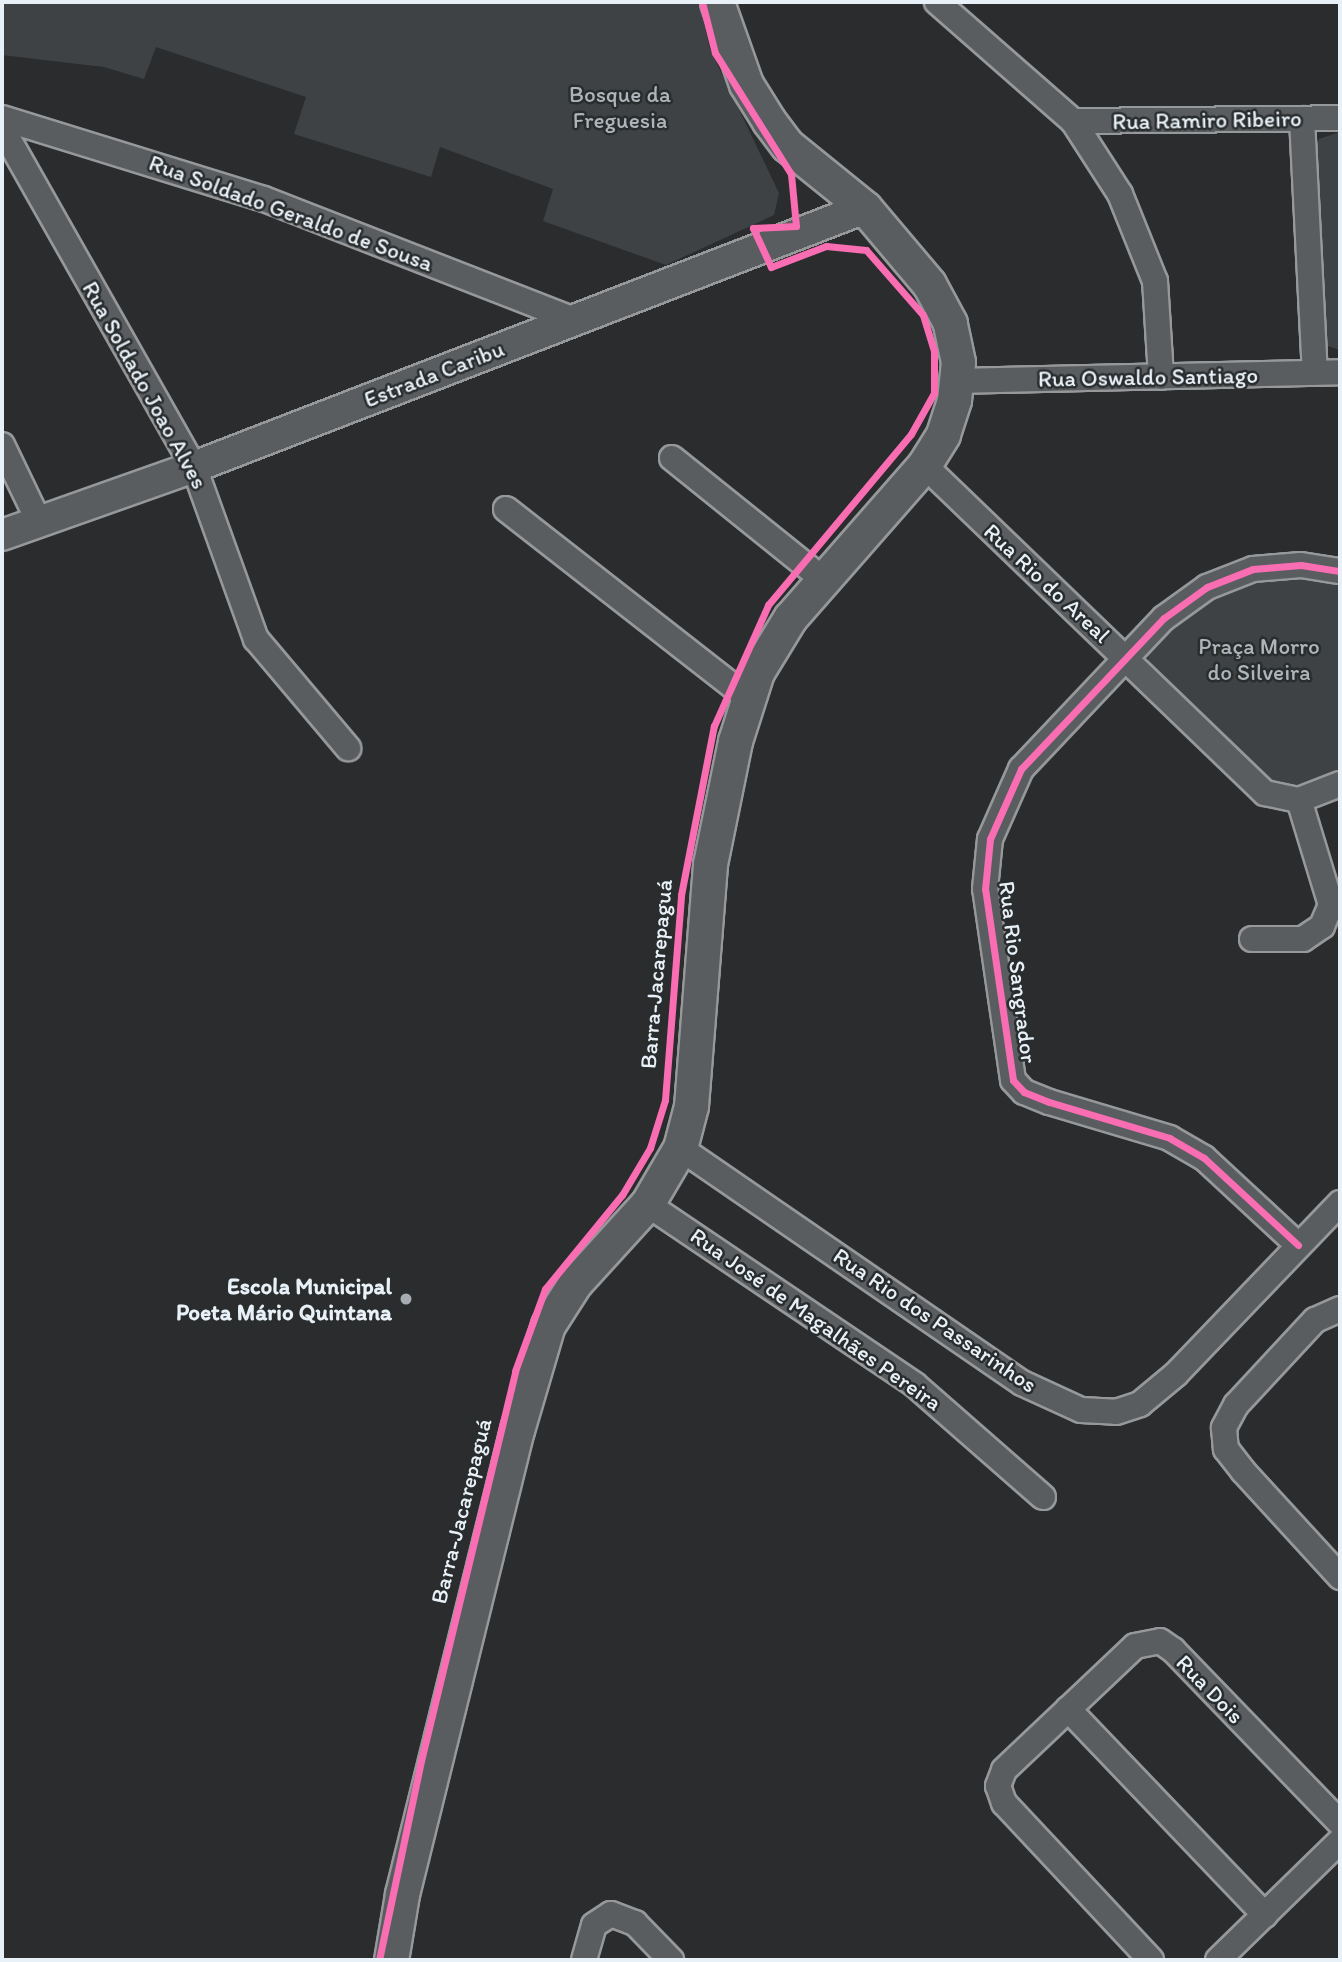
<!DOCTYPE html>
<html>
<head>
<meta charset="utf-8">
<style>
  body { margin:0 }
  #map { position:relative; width:1342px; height:1962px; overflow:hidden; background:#2b2c2d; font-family:Itim,sans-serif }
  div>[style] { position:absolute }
  .green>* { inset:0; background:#3f4244 }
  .roads { filter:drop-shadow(2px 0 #96989a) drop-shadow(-2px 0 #96989a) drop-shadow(0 2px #96989a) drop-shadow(0 -2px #96989a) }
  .minor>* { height:24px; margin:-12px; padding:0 12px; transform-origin:12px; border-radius:12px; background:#5a5d60 }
  .tertiary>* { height:30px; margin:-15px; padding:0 15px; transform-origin:15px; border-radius:15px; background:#5a5d60 }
  .secondary>* { height:33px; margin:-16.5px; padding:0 16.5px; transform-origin:16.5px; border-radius:16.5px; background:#5a5d60 }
  .cycleway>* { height:7px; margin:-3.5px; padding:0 3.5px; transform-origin:3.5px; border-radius:3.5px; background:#f96db3 }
  .dots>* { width:19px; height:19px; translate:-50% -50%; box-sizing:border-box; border:4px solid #2a2d2e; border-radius:50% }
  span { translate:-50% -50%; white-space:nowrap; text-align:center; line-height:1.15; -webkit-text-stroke:5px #2a2d2e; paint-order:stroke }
  .park-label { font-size:23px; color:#aeb5ba }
  .street-label { font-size:23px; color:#e8f1f8 }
  .poi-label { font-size:23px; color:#e8f1f8; font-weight:700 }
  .right { translate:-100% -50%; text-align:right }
  .frame { position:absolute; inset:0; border:4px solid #e8f1f8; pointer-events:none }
</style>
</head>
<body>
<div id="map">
  <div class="green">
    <i style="clip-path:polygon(2px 2px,699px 2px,710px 49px,779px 193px,774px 215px,666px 265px,543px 221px,553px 189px,440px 147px,431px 177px,294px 134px,306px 97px,156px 47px,144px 79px,104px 67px,2px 55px)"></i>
    <i style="clip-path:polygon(1340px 132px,1340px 350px,1325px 345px,1315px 150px,1319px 139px)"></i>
    <i style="clip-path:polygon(1270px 574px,1340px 579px,1340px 771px,1302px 788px,1286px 789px,1265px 778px,1155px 674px,1148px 661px,1149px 646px,1203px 596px)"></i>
  </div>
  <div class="roads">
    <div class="minor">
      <i style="left:937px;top:2px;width:181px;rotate:41.2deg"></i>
      <i style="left:1073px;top:121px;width:87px;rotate:57.2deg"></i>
      <i style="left:1120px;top:194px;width:94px;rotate:68.1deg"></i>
      <i style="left:1155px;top:281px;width:96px;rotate:86.4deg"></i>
      <i style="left:2px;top:118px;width:274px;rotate:17.2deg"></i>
      <i style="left:264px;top:199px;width:334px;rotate:21.3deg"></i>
      <i style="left:1302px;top:119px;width:254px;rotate:87.1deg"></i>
      <i style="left:1073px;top:121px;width:267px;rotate:-0.6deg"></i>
      <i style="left:2px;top:128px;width:390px;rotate:60.5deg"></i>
      <i style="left:194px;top:467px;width:183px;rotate:70.2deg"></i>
      <i style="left:256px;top:639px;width:143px;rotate:49.8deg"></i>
      <i style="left:956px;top:381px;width:384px;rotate:-1.3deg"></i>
      <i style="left:2px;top:445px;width:85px;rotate:64.3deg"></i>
      <i style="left:672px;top:458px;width:195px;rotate:38.8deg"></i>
      <i style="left:924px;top:465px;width:473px;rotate:43.9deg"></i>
      <i style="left:1265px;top:793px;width:35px;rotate:12deg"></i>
      <i style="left:1299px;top:800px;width:44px;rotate:-21.3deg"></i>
      <i style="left:506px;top:509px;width:308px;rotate:38deg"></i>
      <i style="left:1252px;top:939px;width:51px"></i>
      <i style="left:1303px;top:939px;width:23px;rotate:-34deg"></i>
      <i style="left:1322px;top:926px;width:23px;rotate:-67deg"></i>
      <i style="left:1331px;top:905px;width:110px;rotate:-106.9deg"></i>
      <i style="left:680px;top:1148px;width:415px;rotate:34.5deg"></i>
      <i style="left:1022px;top:1383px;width:65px;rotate:24.6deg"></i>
      <i style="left:1081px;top:1410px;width:35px;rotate:3deg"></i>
      <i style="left:1116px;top:1412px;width:25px;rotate:-18deg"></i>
      <i style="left:1140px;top:1404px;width:47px;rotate:-39.8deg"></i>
      <i style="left:1176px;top:1374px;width:237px;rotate:-46.2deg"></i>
      <i style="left:647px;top:1204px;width:323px;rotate:34deg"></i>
      <i style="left:915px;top:1385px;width:170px;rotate:41.2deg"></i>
      <i style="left:1298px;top:1245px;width:128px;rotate:-137.2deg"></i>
      <i style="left:1204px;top:1158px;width:39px;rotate:-150deg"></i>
      <i style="left:1170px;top:1138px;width:126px;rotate:-163.4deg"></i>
      <i style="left:1049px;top:1102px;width:27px;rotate:-158deg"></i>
      <i style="left:1024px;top:1092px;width:16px;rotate:-133deg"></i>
      <i style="left:1013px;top:1080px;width:193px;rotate:-98.3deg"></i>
      <i style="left:985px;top:889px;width:50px;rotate:-84.3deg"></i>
      <i style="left:990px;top:839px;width:77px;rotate:-66.1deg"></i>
      <i style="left:1021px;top:769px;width:208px;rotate:-46.6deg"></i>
      <i style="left:1164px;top:618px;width:53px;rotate:-35.8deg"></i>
      <i style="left:1207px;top:587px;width:49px;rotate:-21.4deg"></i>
      <i style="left:1253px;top:569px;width:48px;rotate:-4.8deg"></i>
      <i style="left:1301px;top:565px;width:39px;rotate:9deg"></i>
      <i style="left:1340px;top:1309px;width:27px;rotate:156deg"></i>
      <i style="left:1315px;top:1320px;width:116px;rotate:132.9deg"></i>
      <i style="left:1236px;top:1405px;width:26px;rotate:118deg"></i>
      <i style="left:1224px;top:1428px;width:21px;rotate:85deg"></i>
      <i style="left:1226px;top:1449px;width:28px;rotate:52deg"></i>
      <i style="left:1243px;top:1471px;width:144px;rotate:47.5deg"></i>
      <i style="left:1068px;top:1709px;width:285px;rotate:46.3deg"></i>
      <i style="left:584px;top:1960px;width:36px;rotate:-74deg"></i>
      <i style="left:594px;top:1925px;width:20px;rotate:-33deg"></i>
      <i style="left:611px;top:1914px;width:26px;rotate:21deg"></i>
      <i style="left:635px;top:1923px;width:52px;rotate:45.8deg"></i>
      <i style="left:1151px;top:1960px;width:215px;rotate:-133.1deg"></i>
      <i style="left:1004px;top:1803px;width:18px;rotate:-109deg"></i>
      <i style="left:998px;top:1786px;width:17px;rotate:-69deg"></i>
      <i style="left:1004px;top:1770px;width:180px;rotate:-43.4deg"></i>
      <i style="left:1135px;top:1646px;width:25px;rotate:-11deg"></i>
      <i style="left:1160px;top:1641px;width:16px;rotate:35deg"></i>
      <i style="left:1173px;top:1650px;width:240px;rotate:46deg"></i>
      <i style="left:1218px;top:1960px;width:170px;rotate:-44.3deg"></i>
    </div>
    <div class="tertiary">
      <i style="left:2px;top:535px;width:204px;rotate:-19.5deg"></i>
      <i style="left:194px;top:467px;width:719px;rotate:-21.11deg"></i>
    </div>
    <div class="secondary">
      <i style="left:391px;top:1960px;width:67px;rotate:-80.5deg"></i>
      <i style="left:402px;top:1894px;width:478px;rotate:-76.1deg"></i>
      <i style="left:517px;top:1430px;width:109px;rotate:-73.6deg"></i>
      <i style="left:548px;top:1325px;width:50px;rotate:-57.3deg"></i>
      <i style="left:575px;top:1283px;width:107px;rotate:-47.7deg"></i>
      <i style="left:647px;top:1204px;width:65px;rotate:-59.5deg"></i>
      <i style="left:680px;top:1148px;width:43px;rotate:-75.3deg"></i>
      <i style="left:691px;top:1106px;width:243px;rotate:-85.5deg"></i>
      <i style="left:710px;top:864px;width:126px;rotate:-78.5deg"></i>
      <i style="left:735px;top:741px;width:72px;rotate:-72.3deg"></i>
      <i style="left:757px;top:672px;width:63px;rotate:-58.6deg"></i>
      <i style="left:790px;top:618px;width:203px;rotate:-48.8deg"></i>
      <i style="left:924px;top:465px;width:36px;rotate:-58deg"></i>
      <i style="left:943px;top:434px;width:36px;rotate:-72deg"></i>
      <i style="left:954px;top:400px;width:38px;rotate:-84deg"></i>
      <i style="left:958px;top:362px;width:40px;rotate:-102deg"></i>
      <i style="left:950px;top:323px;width:44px;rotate:-118.3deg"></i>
      <i style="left:929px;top:284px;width:99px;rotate:-130.1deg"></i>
      <i style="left:865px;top:208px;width:100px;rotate:-141.1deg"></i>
      <i style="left:787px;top:145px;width:30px;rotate:-127deg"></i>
      <i style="left:769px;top:121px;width:44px;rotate:-121.9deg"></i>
      <i style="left:746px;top:84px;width:87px;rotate:-109.5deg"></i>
    </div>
  </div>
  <div class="cycleway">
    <i style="left:1298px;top:1245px;width:128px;rotate:-137.2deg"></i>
    <i style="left:1204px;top:1158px;width:39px;rotate:-150deg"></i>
    <i style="left:1170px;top:1138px;width:126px;rotate:-163.4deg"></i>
    <i style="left:1049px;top:1102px;width:27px;rotate:-158deg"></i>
    <i style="left:1024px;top:1092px;width:16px;rotate:-133deg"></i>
    <i style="left:1013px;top:1080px;width:193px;rotate:-98.3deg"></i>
    <i style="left:985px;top:889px;width:50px;rotate:-84.3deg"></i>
    <i style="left:990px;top:839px;width:77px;rotate:-66.1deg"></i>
    <i style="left:1021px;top:769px;width:208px;rotate:-46.6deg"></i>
    <i style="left:1164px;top:618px;width:53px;rotate:-35.8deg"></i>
    <i style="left:1207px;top:587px;width:49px;rotate:-21.4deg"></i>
    <i style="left:1253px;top:569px;width:48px;rotate:-4.8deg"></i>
    <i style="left:1301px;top:565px;width:39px;rotate:9deg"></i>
    <i style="left:379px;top:1960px;width:203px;rotate:-78.1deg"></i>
    <i style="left:421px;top:1761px;width:401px;rotate:-76.4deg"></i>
    <i style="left:515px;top:1371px;width:87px;rotate:-69.9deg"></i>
    <i style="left:545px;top:1289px;width:122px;rotate:-50.7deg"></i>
    <i style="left:622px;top:1195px;width:55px;rotate:-59.2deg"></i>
    <i style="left:650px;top:1148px;width:50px;rotate:-72.6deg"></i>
    <i style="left:665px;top:1100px;width:206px;rotate:-85.5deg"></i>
    <i style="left:681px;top:895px;width:172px;rotate:-79deg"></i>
    <i style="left:714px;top:726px;width:133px;rotate:-65.9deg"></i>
    <i style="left:768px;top:605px;width:223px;rotate:-50.1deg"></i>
    <i style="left:911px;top:434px;width:47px;rotate:-60.7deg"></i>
    <i style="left:934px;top:393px;width:42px;rotate:-90deg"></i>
    <i style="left:934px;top:351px;width:38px;rotate:-107deg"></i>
    <i style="left:923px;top:315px;width:86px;rotate:-131.2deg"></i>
    <i style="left:866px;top:250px;width:40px;rotate:-174.3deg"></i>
    <i style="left:826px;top:246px;width:59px;rotate:159.1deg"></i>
    <i style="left:771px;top:267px;width:43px;rotate:-114.8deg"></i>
    <i style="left:753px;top:228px;width:43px;rotate:-2.7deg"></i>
    <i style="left:796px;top:226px;width:52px;rotate:-95.5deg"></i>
    <i style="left:791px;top:174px;width:143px;rotate:-122.1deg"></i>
    <i style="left:715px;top:53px;width:53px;rotate:-104.3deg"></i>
  </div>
  <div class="dots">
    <i style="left:406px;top:1299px;background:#a6acb1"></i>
  </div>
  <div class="park-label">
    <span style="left:620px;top:107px">Bosque da<br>Freguesia</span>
    <span style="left:1259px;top:659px">Praça Morro<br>do Silveira</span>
  </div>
  <div class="street-label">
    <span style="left:1207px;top:120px;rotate:-1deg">Rua Ramiro Ribeiro</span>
    <span style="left:291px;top:213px;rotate:20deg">Rua Soldado Geraldo de Sousa</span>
    <span style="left:434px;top:374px;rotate:-21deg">Estrada Caribu</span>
    <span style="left:1148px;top:377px;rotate:-1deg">Rua Oswaldo Santiago</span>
    <span style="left:145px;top:385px;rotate:61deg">Rua Soldado Joao Alves</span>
    <span style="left:1047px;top:583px;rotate:43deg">Rua Rio do Areal</span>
    <span style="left:1018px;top:972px;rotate:83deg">Rua Rio Sangrador</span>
    <span style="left:656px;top:974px;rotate:-85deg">Barra-Jacarepaguá</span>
    <span style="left:816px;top:1319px;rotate:35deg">Rua José de Magalhães Pereira</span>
    <span style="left:935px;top:1320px;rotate:34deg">Rua Rio dos Passarinhos</span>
    <span style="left:461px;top:1511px;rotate:-76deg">Barra-Jacarepaguá</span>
    <span style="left:1210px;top:1689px;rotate:46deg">Rua Dois</span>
  </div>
  <div class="poi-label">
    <span class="right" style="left:392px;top:1299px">Escola Municipal<br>Poeta Mário Quintana</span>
  </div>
  <div class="frame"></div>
</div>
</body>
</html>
